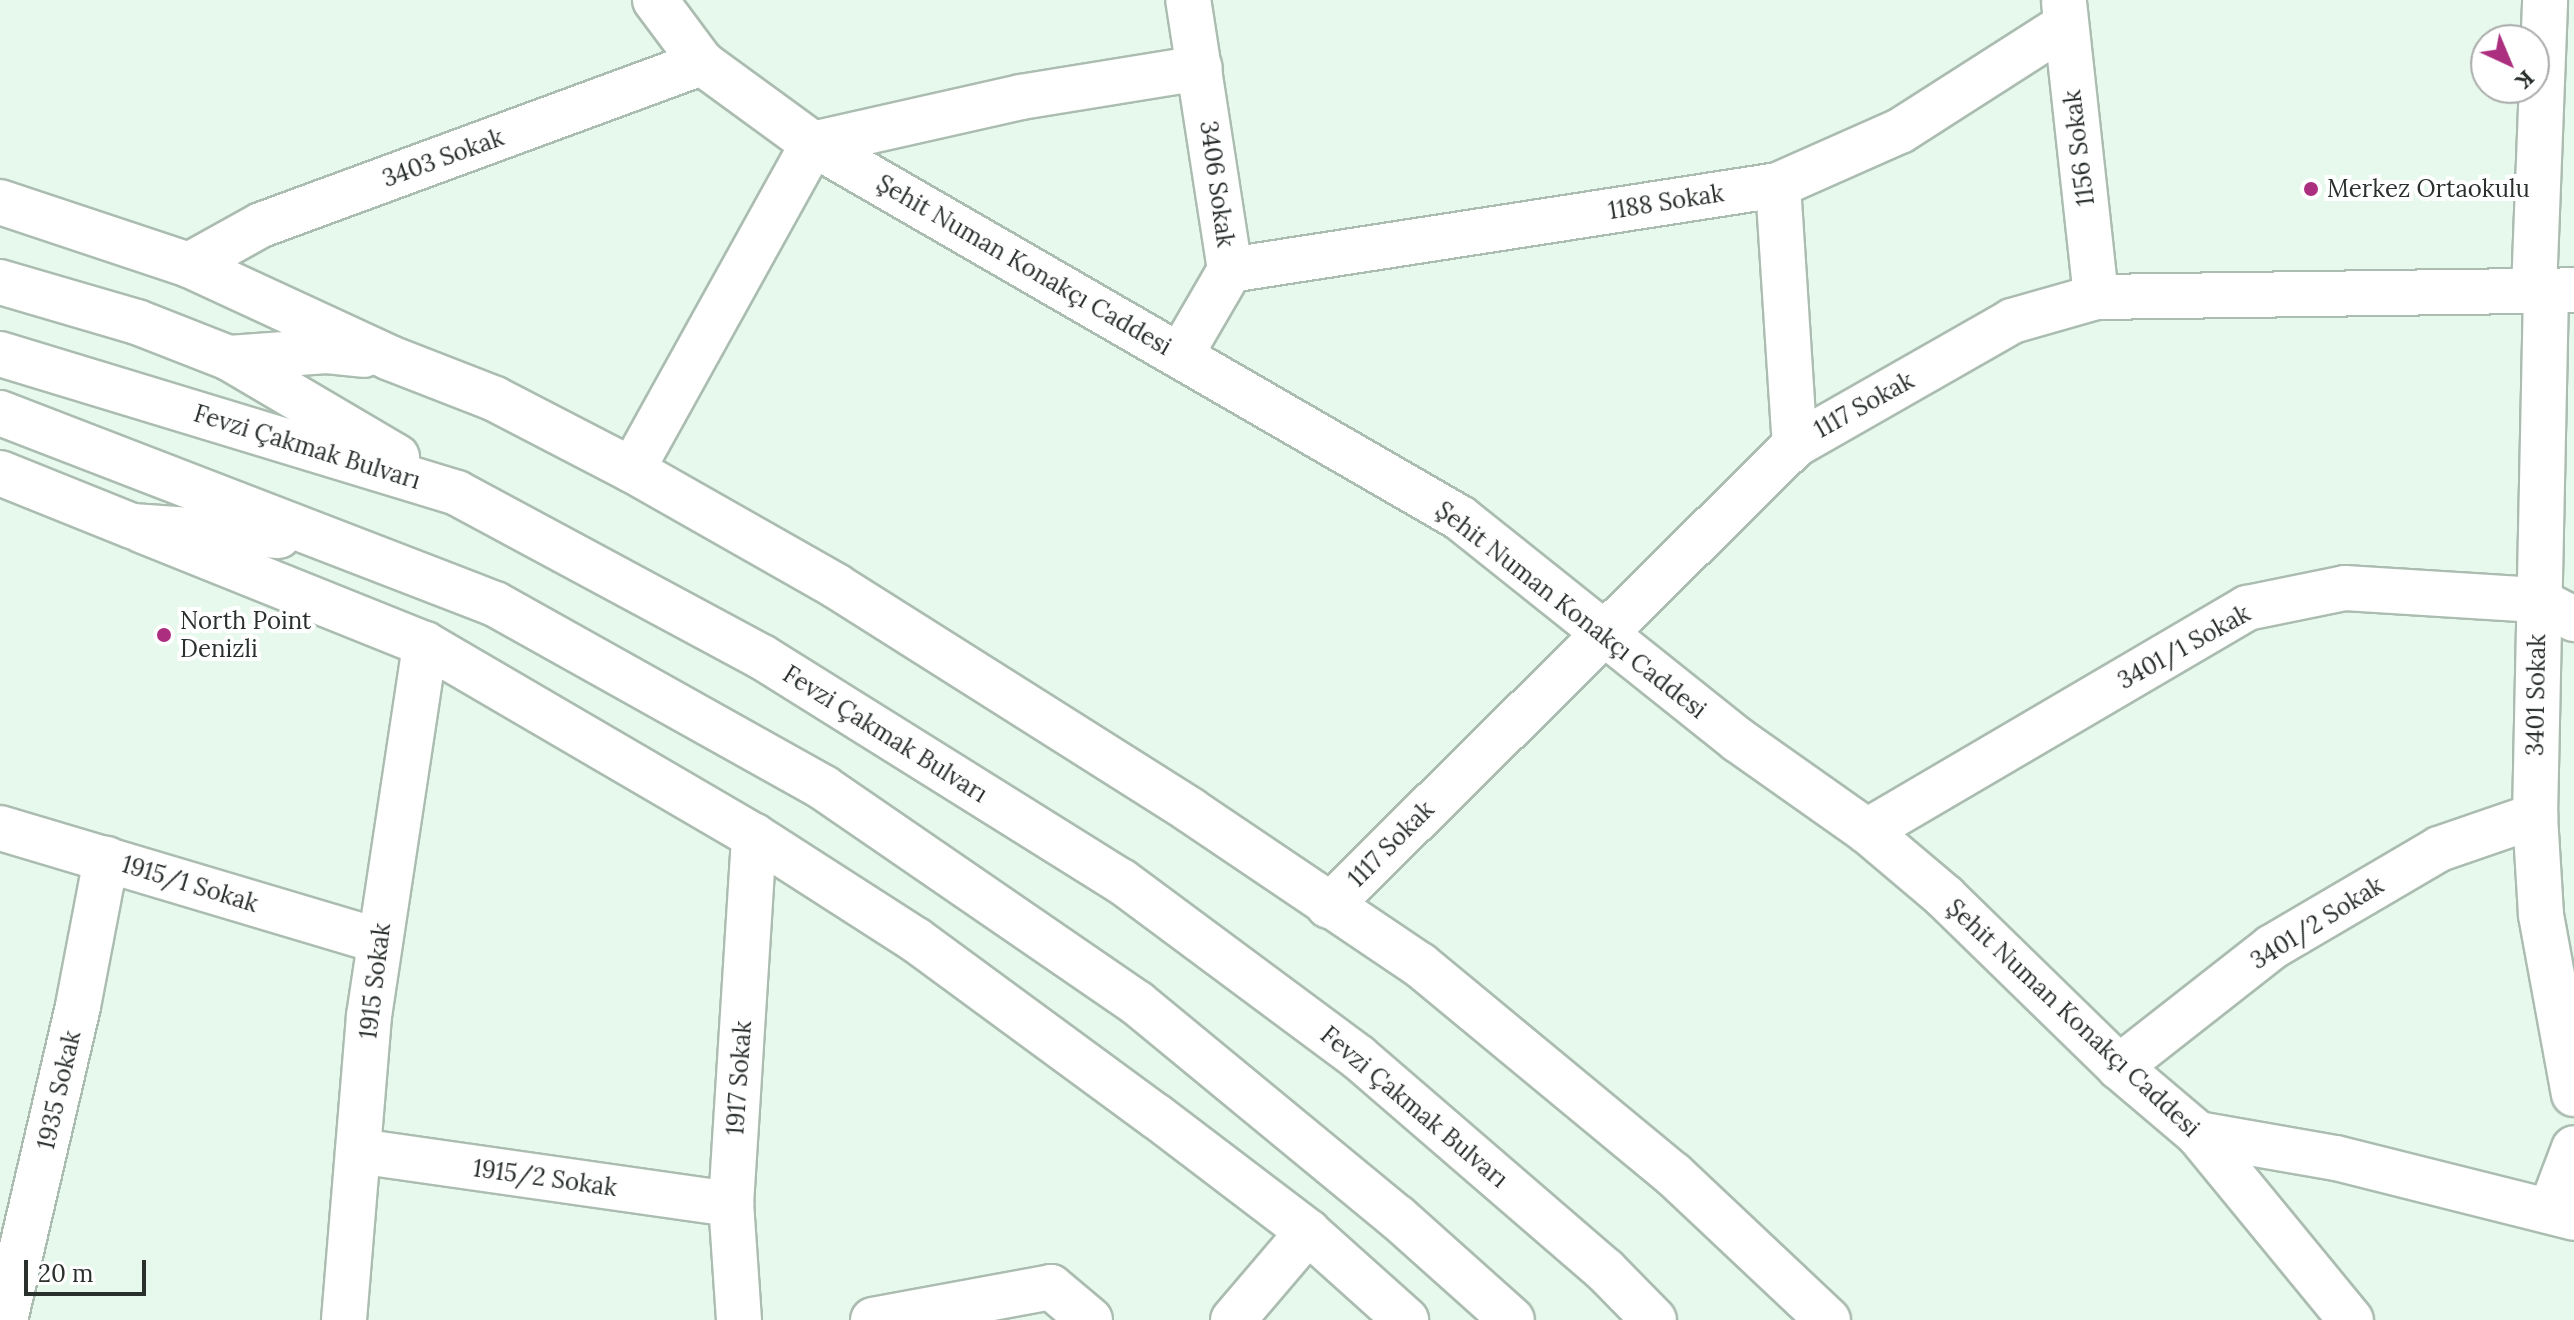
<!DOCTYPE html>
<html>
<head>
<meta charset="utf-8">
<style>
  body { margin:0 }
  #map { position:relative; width:2574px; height:1320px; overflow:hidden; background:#e7f8ec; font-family:Lora,serif }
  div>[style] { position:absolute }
  .roads { filter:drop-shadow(2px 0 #abbcb0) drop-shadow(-2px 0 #abbcb0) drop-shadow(0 2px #abbcb0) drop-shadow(0 -2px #abbcb0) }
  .minor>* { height:44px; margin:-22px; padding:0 22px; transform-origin:22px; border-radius:22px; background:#fff }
  .tertiary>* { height:44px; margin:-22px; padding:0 22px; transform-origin:22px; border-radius:22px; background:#fff }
  .primary>* { height:44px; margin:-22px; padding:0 22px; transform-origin:22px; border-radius:22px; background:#fff }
  .dots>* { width:22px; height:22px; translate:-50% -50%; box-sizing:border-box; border:4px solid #fff; border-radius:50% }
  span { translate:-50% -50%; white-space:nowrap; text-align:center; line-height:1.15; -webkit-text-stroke:8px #fff; paint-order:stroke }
  .street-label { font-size:24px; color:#2a302c }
  .poi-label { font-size:24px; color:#2a302c }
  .left { translate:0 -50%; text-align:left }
  .north { position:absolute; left:2470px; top:24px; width:80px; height:80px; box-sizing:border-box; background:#fff; border:2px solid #aaacab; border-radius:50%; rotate:136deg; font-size:22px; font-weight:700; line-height:32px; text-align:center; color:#2a302c }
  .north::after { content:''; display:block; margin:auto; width:28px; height:36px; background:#ab2e7f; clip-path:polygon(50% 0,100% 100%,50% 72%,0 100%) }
  .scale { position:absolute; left:24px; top:1260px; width:122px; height:36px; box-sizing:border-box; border:4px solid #2a302c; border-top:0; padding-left:10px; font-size:24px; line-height:28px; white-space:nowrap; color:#2a302c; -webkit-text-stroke:6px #fff; paint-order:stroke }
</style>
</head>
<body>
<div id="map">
  <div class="roads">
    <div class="minor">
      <i style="left:2064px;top:2px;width:297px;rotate:83.8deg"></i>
      <i style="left:1778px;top:185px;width:261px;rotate:86.3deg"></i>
      <i style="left:0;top:202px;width:199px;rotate:18.4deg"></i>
      <i style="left:189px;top:265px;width:221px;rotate:24.8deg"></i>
      <i style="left:390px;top:358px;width:113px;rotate:21.3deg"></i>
      <i style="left:495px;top:399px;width:154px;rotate:27.4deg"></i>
      <i style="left:632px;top:470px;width:235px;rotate:29.6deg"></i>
      <i style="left:836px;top:586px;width:419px;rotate:32.3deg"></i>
      <i style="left:1190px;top:810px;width:277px;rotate:34deg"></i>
      <i style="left:1420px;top:965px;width:328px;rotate:39.6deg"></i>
      <i style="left:1673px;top:1174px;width:213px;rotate:43.3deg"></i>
      <i style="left:189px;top:265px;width:82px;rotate:-29.1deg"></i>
      <i style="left:261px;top:225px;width:470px;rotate:-20.2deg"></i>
      <i style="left:1230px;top:270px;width:555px;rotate:-8.82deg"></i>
      <i style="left:1778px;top:185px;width:133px;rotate:-23.9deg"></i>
      <i style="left:1900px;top:131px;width:195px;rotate:-32.6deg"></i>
      <i style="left:2534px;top:290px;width:290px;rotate:-87.8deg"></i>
      <i style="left:2546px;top:292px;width:524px;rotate:91.2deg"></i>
      <i style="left:2535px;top:816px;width:99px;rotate:86.5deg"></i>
      <i style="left:2541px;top:915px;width:182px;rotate:79.6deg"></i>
      <i style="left:1180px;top:356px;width:99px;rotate:-59.8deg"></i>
      <i style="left:1230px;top:270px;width:273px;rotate:-98.8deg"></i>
      <i style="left:229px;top:358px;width:98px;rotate:-4.1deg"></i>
      <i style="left:327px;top:351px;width:37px;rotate:6deg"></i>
      <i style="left:632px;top:470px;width:373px;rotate:-61deg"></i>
      <i style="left:813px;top:144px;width:213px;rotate:-12.7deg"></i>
      <i style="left:1021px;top:97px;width:181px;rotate:-9.2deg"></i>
      <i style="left:141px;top:530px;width:306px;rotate:21.9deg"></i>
      <i style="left:425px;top:644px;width:381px;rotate:30.3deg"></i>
      <i style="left:754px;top:836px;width:193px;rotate:32.7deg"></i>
      <i style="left:916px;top:940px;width:298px;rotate:36.3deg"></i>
      <i style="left:1156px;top:1116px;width:191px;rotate:37.3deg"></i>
      <i style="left:1308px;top:1232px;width:132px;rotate:41.9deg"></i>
      <i style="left:0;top:828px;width:396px;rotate:16.6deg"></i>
      <i style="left:1867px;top:831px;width:441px;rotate:-30.4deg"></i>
      <i style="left:2247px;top:608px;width:100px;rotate:-11.5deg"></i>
      <i style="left:2345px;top:588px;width:192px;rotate:3.6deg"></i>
      <i style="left:2537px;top:600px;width:42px;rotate:27.2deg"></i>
      <i style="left:1329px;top:906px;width:655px;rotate:-44.69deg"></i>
      <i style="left:1795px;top:445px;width:250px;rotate:-29.7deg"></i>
      <i style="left:2012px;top:321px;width:87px;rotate:-15.9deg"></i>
      <i style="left:2096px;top:297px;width:478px;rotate:-0.8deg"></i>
      <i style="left:2119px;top:1067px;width:194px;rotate:-38.1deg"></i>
      <i style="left:2272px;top:947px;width:194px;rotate:-30.4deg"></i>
      <i style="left:2439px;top:849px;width:102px;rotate:-19deg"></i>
      <i style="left:2198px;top:1134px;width:140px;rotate:9.9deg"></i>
      <i style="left:2336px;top:1158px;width:245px;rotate:14.1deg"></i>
      <i style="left:358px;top:1151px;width:377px;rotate:8.1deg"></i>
      <i style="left:2551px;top:1209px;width:65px;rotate:-69.3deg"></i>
      <i style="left:5px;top:1320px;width:322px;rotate:-76.9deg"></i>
      <i style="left:78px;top:1006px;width:150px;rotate:-79.2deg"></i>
      <i style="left:344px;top:1320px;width:305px;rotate:-85.3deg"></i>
      <i style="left:369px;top:1016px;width:376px;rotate:-81.4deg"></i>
      <i style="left:739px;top:1320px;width:116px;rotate:-93.9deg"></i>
      <i style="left:731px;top:1204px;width:369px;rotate:-86.4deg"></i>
      <i style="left:873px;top:1320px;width:181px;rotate:-10.5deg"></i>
      <i style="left:1051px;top:1287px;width:51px;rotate:40.2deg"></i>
      <i style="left:1233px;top:1320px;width:116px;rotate:-49.6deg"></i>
    </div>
    <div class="tertiary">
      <i style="left:655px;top:0;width:79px;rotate:53.3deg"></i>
      <i style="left:702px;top:63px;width:137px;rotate:36.1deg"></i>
      <i style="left:813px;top:144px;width:747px;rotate:30.03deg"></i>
      <i style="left:1460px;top:518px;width:356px;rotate:38.6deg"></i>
      <i style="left:1738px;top:740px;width:158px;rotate:35.2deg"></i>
      <i style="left:1867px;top:831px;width:102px;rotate:40.2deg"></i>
      <i style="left:1945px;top:897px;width:243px;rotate:44.3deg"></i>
      <i style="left:2119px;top:1067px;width:104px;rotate:40.3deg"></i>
      <i style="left:2198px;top:1134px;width:241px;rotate:50.6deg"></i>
    </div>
    <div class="primary">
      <i style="left:0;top:282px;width:143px;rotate:16.3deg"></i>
      <i style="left:137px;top:322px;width:99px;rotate:21.4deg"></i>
      <i style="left:229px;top:358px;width:195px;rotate:30.5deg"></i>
      <i style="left:0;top:354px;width:478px;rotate:16.9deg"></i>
      <i style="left:457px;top:493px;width:346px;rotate:28.3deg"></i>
      <i style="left:762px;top:657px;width:423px;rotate:32deg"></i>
      <i style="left:1121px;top:881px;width:295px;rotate:36.6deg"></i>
      <i style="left:1358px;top:1057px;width:326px;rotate:40.8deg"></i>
      <i style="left:1605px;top:1270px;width:70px;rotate:45.6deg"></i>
      <i style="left:0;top:413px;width:531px;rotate:21.1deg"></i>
      <i style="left:495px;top:604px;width:377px;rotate:29.2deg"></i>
      <i style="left:824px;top:788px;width:380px;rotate:34.5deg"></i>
      <i style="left:1137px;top:1003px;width:337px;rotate:39.5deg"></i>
      <i style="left:1397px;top:1217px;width:154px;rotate:41.8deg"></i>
      <i style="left:0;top:473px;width:142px;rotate:21.9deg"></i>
      <i style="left:132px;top:526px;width:147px;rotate:3.9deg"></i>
    </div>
  </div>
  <div class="dots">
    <i style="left:2311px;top:189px;background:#ab2e7f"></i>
    <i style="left:164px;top:635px;background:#ab2e7f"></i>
  </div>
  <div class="street-label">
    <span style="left:2079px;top:148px;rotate:-97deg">1156 Sokak</span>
    <span style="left:443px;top:158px;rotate:-20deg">3403 Sokak</span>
    <span style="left:1217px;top:184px;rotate:82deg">3406 Sokak</span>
    <span style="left:1666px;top:202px;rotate:-9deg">1188 Sokak</span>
    <span style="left:1024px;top:265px;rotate:30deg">Şehit Numan Konakçı Caddesi</span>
    <span style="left:1864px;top:405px;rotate:-29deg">1117 Sokak</span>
    <span style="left:307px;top:447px;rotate:17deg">Fevzi Çakmak Bulvarı</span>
    <span style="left:1571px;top:610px;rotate:38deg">Şehit Numan Konakçı Caddesi</span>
    <span style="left:2184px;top:647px;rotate:-29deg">3401/1 Sokak</span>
    <span style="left:2536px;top:695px;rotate:-89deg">3401 Sokak</span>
    <span style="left:885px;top:734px;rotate:32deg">Fevzi Çakmak Bulvarı</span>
    <span style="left:1391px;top:844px;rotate:-45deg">1117 Sokak</span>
    <span style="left:190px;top:884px;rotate:17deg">1915/1 Sokak</span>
    <span style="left:2317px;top:923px;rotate:-32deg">3401/2 Sokak</span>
    <span style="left:375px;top:981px;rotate:-83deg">1915 Sokak</span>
    <span style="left:2073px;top:1018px;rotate:43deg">Şehit Numan Konakçı Caddesi</span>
    <span style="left:739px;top:1078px;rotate:-86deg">1917 Sokak</span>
    <span style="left:59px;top:1090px;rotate:-77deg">1935 Sokak</span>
    <span style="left:1414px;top:1107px;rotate:40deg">Fevzi Çakmak Bulvarı</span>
    <span style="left:545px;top:1178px;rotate:8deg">1915/2 Sokak</span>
  </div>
  <div class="poi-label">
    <span class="left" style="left:2327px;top:189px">Merkez Ortaokulu</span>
    <span class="left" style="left:180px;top:635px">North Point<br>Denizli</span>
  </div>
  <div class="north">K</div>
  <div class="scale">20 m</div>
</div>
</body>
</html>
